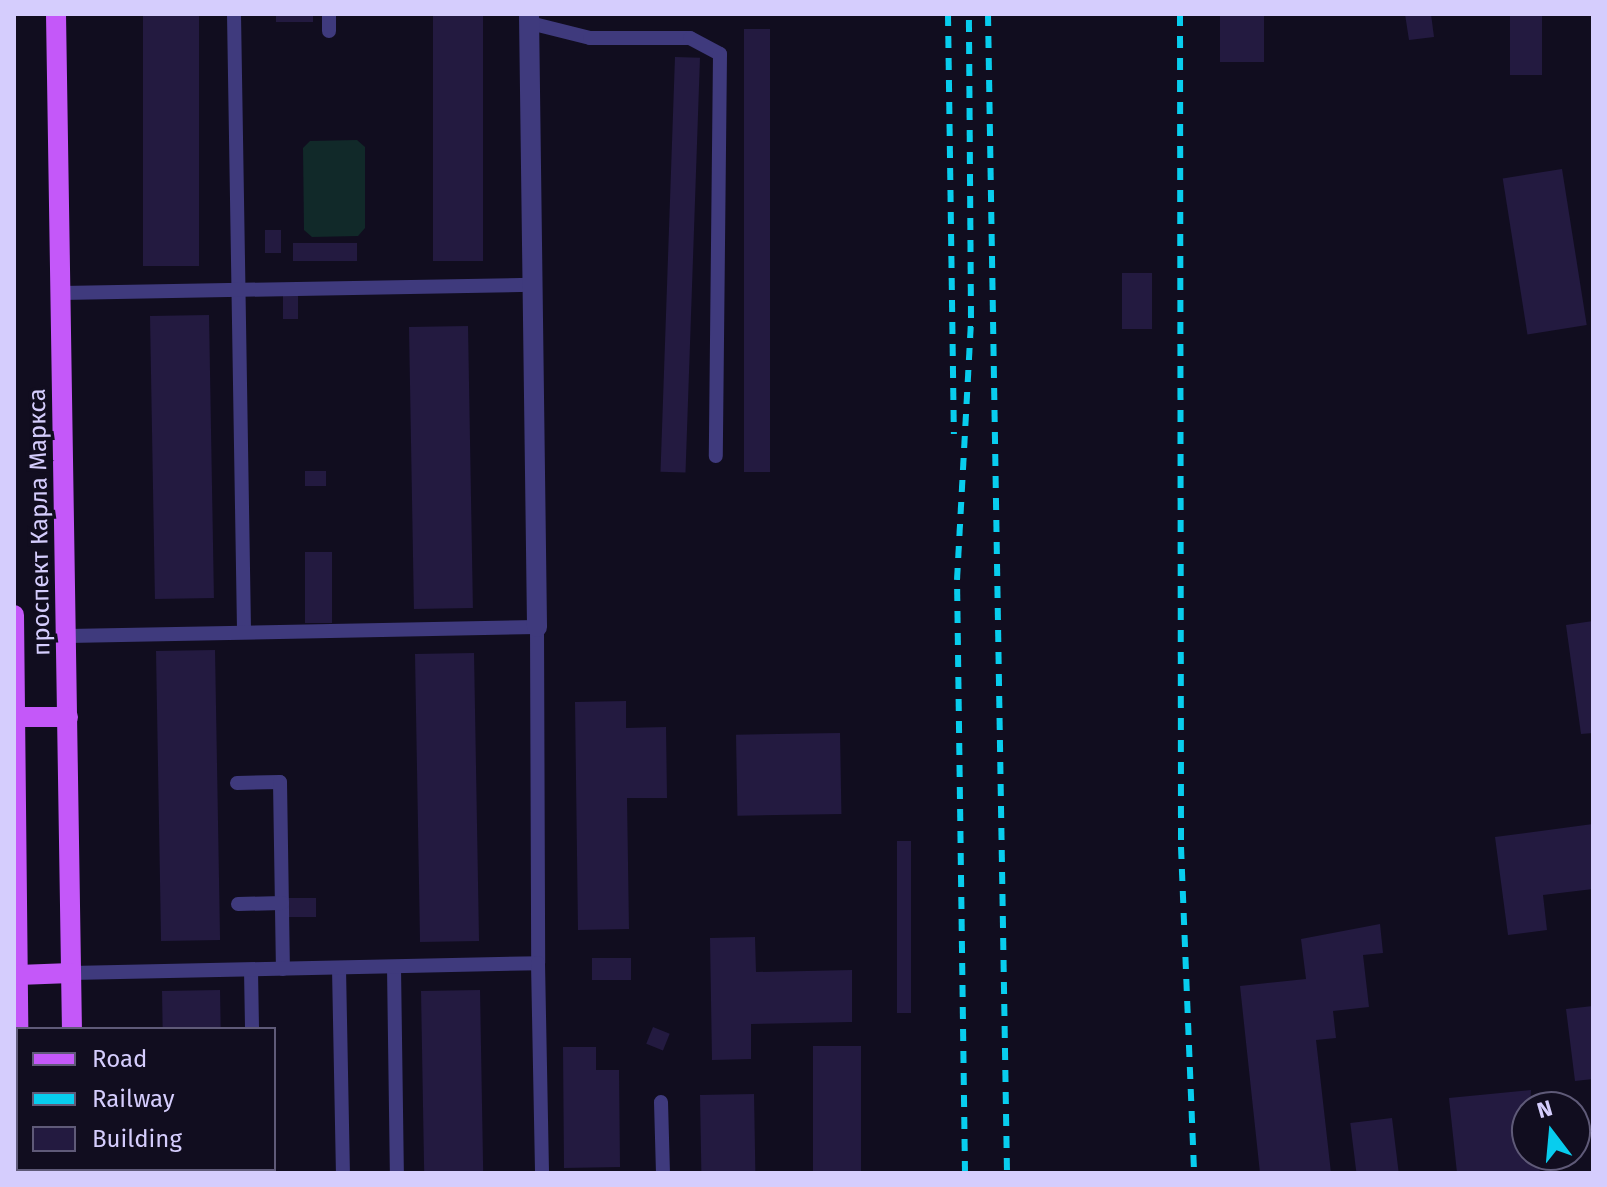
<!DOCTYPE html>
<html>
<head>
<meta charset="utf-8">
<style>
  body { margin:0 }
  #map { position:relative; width:1607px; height:1187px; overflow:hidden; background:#110d1f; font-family:"Fira Sans",sans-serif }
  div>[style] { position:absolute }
  .green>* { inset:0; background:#112929 }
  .building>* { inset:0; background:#231a40; transform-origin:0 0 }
  .service>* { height:14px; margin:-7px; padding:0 7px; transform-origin:7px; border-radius:7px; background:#3f3a7d }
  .minor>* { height:20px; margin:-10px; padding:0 10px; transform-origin:10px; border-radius:10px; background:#3f3a7d }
  .primary>* { height:20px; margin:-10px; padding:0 10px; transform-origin:10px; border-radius:10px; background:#c458f9 }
  .rail>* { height:6px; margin-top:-3px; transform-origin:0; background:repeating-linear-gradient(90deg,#08cdee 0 12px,transparent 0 22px) }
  span { translate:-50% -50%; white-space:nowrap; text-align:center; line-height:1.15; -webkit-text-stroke:7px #110d1f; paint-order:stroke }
  .street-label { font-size:24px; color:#d5cdfd }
  .frame { position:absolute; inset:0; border:16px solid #d5cdfd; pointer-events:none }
  .legend { position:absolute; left:16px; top:1027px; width:260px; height:144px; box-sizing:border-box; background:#110d1f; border:2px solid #5f5a78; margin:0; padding:10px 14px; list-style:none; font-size:24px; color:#d5cdfd }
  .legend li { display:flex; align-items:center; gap:16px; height:40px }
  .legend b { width:40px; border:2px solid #5f5a78 }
  .north { position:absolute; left:1511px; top:1091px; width:80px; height:80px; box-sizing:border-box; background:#110d1f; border:2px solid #5f5a78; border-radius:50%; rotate:344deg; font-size:22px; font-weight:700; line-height:32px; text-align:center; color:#d5cdfd }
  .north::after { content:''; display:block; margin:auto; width:28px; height:36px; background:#08cdee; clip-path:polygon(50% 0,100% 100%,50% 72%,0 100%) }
</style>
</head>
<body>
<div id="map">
  <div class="green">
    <i style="clip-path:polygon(357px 140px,365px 147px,365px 228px,358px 236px,312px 237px,304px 230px,303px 148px,310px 141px)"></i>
  </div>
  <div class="building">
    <i style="left:143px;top:14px;width:56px;height:252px"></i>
    <i style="left:276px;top:14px;width:37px;height:8px"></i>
    <i style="left:433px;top:14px;width:50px;height:247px"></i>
    <i style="left:1220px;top:14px;width:44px;height:48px"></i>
    <i style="clip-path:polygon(1405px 14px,1431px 14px,1434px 37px,1409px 40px)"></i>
    <i style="left:1510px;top:14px;width:32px;height:61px"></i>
    <i style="left:744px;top:29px;width:26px;height:443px"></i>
    <i style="left:675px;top:57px;width:25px;height:415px;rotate:2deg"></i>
    <i style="left:1562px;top:169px;width:158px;height:60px;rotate:81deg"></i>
    <i style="left:265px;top:230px;width:16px;height:23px"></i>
    <i style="left:357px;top:243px;width:18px;height:64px;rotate:90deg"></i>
    <i style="left:1122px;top:273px;width:30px;height:56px"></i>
    <i style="left:283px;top:295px;width:15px;height:24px"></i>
    <i style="left:209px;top:315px;width:283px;height:59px;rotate:89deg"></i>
    <i style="left:468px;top:326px;width:282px;height:59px;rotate:89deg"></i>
    <i style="left:305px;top:471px;width:21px;height:15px"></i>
    <i style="left:305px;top:552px;width:27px;height:71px"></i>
    <i style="clip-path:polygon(1593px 621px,1593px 733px,1581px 734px,1566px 625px)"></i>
    <i style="left:215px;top:650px;width:290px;height:59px;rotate:89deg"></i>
    <i style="left:474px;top:653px;width:288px;height:59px;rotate:89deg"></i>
    <i style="clip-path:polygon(626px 701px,626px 728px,666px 727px,667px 798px,627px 798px,629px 929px,578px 930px,575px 702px)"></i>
    <i style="left:840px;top:733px;width:81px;height:104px;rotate:89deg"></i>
    <i style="clip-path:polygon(1593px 824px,1593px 889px,1543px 895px,1547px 930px,1508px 935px,1495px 837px)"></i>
    <i style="left:897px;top:841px;width:14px;height:172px"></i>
    <i style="left:287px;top:898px;width:29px;height:19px"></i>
    <i style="clip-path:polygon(1380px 924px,1383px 953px,1363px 955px,1369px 1007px,1333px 1011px,1336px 1038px,1316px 1040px,1331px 1173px,1260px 1173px,1240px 986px,1306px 979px,1301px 939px)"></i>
    <i style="clip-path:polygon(755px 937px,756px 972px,852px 970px,852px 1022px,751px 1024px,751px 1059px,712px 1060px,710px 938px)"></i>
    <i style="left:592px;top:958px;width:39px;height:22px"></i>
    <i style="left:220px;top:990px;width:39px;height:58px;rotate:89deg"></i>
    <i style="left:480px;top:990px;width:183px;height:59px;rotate:89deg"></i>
    <i style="clip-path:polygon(1593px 1006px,1593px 1079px,1575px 1081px,1566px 1009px)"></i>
    <i style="left:653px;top:1027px;width:18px;height:18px;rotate:22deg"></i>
    <i style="left:813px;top:1046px;width:48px;height:127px"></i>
    <i style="clip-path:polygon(563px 1047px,596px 1047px,596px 1070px,619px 1070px,620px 1167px,564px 1168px)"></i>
    <i style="clip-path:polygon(1531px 1090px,1527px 1155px,1538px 1155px,1540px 1173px,1457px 1173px,1449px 1098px)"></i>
    <i style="left:754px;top:1094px;width:79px;height:54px;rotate:89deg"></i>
    <i style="left:1392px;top:1118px;width:55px;height:42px;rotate:83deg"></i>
    <i style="left:165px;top:1169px;width:58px;height:4px"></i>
  </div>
  <div class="service">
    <i style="left:234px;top:14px;width:618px;rotate:89.07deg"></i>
    <i style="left:329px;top:14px;width:17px;rotate:90deg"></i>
    <i style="left:530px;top:23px;width:62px;rotate:14deg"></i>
    <i style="left:590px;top:38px;width:100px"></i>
    <i style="left:690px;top:38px;width:34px;rotate:28deg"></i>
    <i style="left:720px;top:54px;width:402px;rotate:90.6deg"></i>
    <i style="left:62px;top:293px;width:471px;rotate:-1deg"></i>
    <i style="left:68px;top:636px;width:469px;rotate:-1.1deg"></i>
    <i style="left:537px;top:627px;width:336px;rotate:89.8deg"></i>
    <i style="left:237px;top:783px;width:43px;rotate:-1.3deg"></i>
    <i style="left:280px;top:782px;width:187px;rotate:89.1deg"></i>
    <i style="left:238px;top:904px;width:44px;rotate:-1.3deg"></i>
    <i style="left:394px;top:967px;width:206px;rotate:89.2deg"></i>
    <i style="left:339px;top:968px;width:205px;rotate:88.9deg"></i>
    <i style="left:251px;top:970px;width:59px;rotate:89deg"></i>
    <i style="left:71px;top:973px;width:467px;rotate:-1.2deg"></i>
    <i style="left:538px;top:963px;width:210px;rotate:88.9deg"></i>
    <i style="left:661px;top:1102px;width:71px;rotate:88.4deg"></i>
    <i style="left:254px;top:1169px;width:4px;rotate:90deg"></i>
  </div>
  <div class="minor">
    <i style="left:529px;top:14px;width:613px;rotate:89.25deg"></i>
  </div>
  <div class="primary">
    <i style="left:56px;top:14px;width:1015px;rotate:89.1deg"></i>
    <i style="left:14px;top:615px;width:414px;rotate:89.4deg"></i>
    <i style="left:15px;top:717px;width:53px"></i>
    <i style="left:18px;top:975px;width:53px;rotate:-2.2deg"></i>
    <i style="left:21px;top:1169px;width:4px;rotate:90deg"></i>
    <i style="left:75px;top:1169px;width:4px;rotate:90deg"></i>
  </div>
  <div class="rail">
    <i style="left:948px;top:14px;width:420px;rotate:89.2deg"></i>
    <i style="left:988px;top:14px;width:1159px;rotate:89.06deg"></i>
    <i style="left:1180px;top:14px;width:833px;rotate:89.93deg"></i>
    <i style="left:1181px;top:847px;width:326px;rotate:87.7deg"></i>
    <i style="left:965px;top:1173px;width:593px;rotate:-90.77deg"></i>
    <i style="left:957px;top:580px;width:262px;rotate:-86.9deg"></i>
    <i style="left:971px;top:318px;width:304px;rotate:-90.4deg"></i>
  </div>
  <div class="street-label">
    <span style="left:40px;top:522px;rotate:-91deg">проспект Карла Маркса</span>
  </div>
  <div class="frame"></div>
  <ul class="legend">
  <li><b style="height:10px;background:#c458f9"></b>Road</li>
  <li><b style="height:10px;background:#08cdee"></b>Railway</li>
  <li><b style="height:22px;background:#231a40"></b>Building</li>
  </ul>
  <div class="north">N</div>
</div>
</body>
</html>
